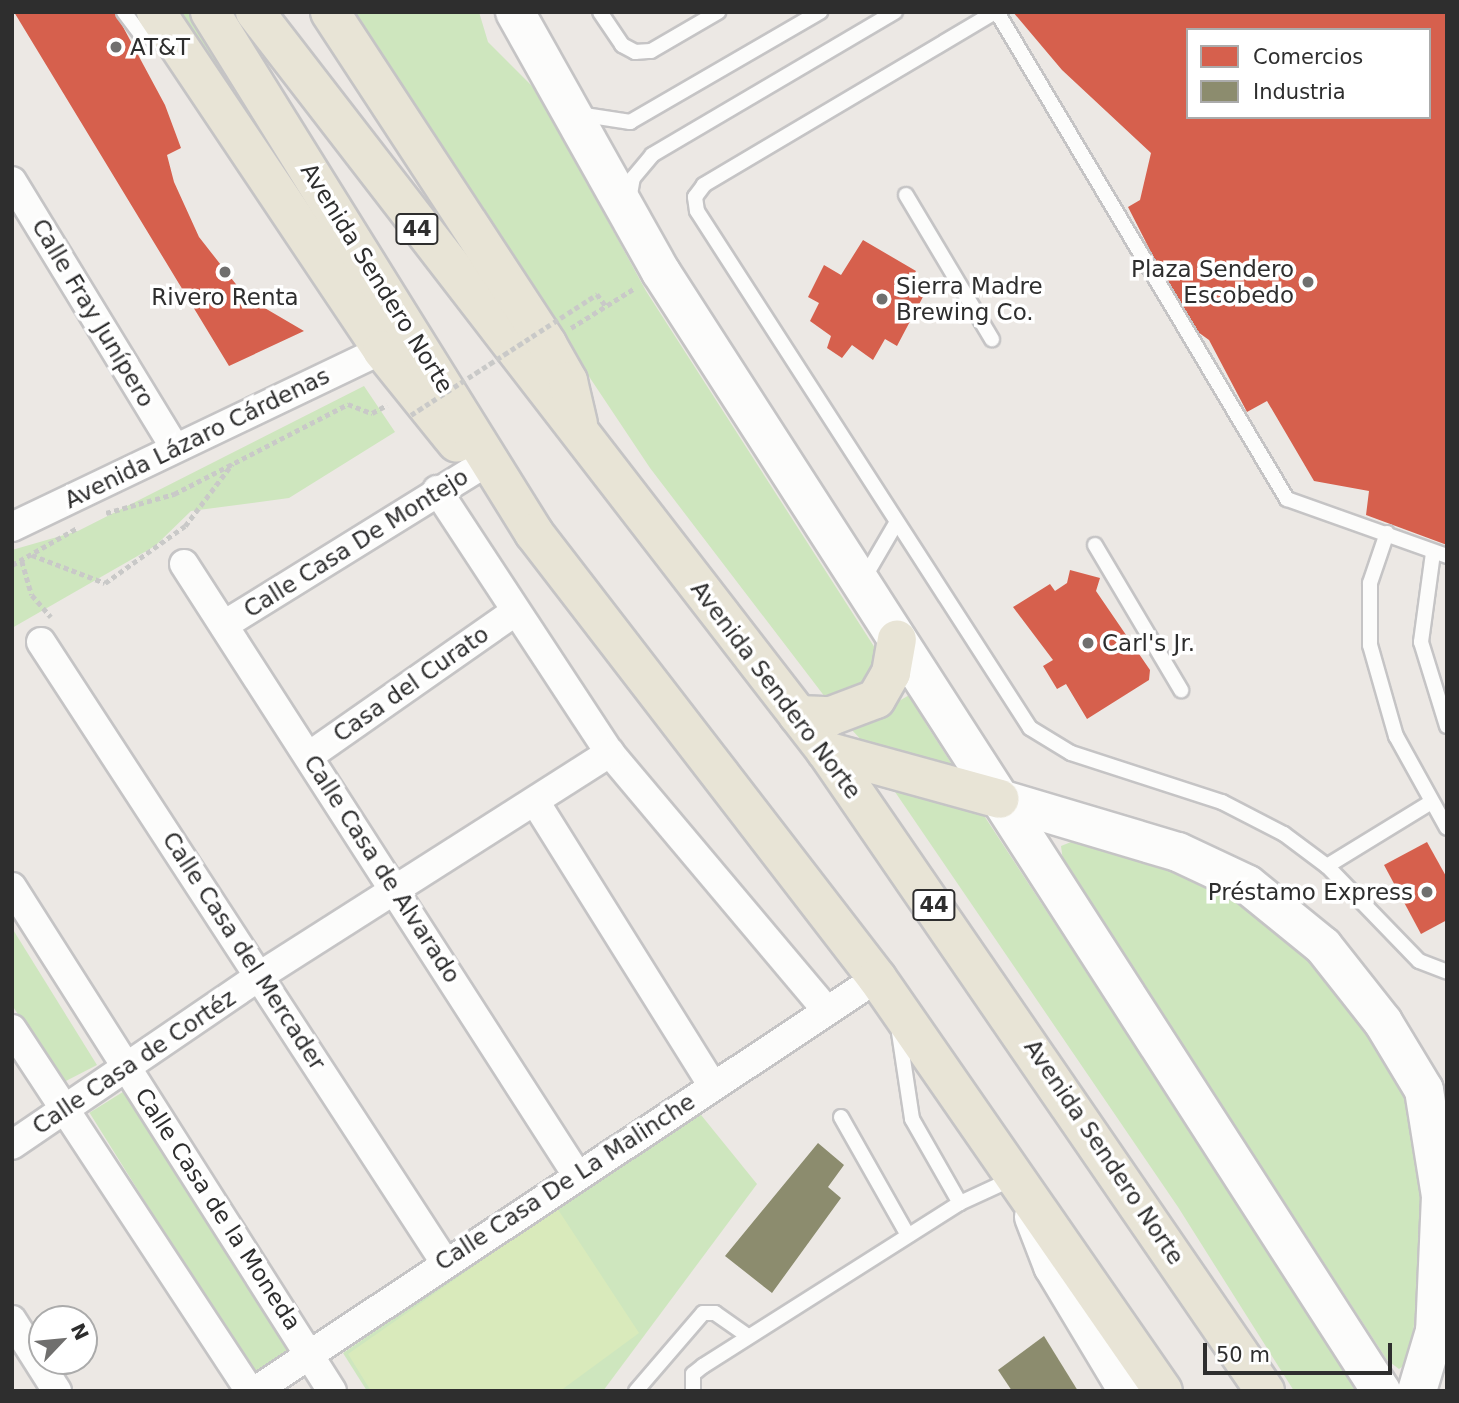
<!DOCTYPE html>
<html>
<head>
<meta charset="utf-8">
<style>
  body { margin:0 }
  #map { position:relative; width:1459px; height:1403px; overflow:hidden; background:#ece8e4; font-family:"DejaVu Sans",sans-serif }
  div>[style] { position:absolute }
  .green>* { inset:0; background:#cee6be; transform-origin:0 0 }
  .pitch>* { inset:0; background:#d9eabb }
  .shops>* { inset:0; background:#d6604d }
  .industry>* { inset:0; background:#8c8c6e }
  .path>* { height:4.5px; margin-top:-2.25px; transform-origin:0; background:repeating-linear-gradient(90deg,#c9c9c8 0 5px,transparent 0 8.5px) }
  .roads { filter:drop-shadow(2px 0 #c5c4c5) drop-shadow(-2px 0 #c5c4c5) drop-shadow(0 2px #c5c4c5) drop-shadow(0 -2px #c5c4c5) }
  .lane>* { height:14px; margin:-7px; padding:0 7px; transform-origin:7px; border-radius:7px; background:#fcfcfb }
  .street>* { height:28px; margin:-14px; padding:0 14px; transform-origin:14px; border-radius:14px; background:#fcfcfb }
  .secondary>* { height:38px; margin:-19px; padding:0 19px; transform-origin:19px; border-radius:19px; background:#fcfcfb }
  .primary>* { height:38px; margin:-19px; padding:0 19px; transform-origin:19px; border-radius:19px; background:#e8e4d6 }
  .path-bridge>* { height:4.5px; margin-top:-2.25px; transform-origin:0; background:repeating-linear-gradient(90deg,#c9c9c8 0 5px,transparent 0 8.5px) }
  .dots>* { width:19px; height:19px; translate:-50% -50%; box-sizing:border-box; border:4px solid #fff; border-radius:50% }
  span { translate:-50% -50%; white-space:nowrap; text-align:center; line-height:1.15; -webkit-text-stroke:7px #fff; paint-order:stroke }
  .shield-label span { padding:2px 5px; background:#fff; border:2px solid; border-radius:5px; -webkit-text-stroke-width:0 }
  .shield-label { font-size:21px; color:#2e2e2e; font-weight:700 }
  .poi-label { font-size:23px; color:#2e2e2e }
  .left { translate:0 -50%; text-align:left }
  .right { translate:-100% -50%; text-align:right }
  .street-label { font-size:23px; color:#2e2e2e }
  .frame { position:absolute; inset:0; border:14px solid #2e2e2e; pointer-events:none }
  .legend { position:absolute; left:1186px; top:28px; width:245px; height:91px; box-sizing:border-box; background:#fff; border:2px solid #ababab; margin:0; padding:9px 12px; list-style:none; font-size:21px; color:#2e2e2e }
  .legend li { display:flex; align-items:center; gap:14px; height:35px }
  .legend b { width:35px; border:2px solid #ababab }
  .north { position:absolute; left:28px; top:1305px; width:70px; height:70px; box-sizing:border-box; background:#fff; border:2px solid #ababab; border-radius:50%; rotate:64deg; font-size:19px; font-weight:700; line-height:28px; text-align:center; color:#2e2e2e }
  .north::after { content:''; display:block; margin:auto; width:24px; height:32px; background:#706f6e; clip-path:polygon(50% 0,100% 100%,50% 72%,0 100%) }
  .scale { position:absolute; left:1203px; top:1343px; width:189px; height:32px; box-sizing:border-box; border:4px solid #2e2e2e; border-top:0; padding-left:9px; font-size:21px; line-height:24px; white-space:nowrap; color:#2e2e2e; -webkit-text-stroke:5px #fff; paint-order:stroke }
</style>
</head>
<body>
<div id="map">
  <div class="green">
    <i style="clip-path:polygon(172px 12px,189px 12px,377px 318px)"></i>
    <i style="clip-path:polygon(346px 12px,479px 12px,488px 42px,537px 91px,646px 291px,882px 659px,871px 685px,849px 698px,825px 697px,650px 468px)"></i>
    <i style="clip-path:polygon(364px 386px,395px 432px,289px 498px,191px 511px,155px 546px,12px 628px,12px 550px,78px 531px)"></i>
    <i style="clip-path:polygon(911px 694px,926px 724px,964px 783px,868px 747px,851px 729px)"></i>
    <i style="clip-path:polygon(891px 786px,981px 811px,1360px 1391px,1294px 1391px,1178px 1207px)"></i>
    <i style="clip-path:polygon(1076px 840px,1197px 877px,1260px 916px,1330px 975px,1379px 1038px,1417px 1121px,1428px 1196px,1410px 1361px,1399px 1369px,1387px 1360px,1063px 861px,1061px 846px)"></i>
    <i style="clip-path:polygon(12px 928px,97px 1065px,62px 1083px,12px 1005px)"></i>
    <i style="left:126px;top:1090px;width:307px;height:43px;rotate:58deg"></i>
    <i style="clip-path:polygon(697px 1110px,757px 1184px,603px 1391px,367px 1391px,343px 1353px)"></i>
  </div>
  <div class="pitch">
    <i style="clip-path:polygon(557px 1208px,639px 1333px,560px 1391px,371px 1391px,348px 1354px)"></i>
  </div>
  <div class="shops">
    <i style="clip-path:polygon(14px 12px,115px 12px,165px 105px,181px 148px,167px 155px,174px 182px,199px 237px,246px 297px,304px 331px,229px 366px)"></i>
    <i style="clip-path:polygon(evenodd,1013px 12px,1447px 12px,1447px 545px,1366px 515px,1369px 491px,1314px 481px,1267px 401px,1247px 412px,1209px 340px,1191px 327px,1173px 295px,1128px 207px,1140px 200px,1151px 153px,1062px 70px,1013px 12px,1188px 30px,1429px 30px,1429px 117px,1188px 117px,1188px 30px)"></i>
    <i style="clip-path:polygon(863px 240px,916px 271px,908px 285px,925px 293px,897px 346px,885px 339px,873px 360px,852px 345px,842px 358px,827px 348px,831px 336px,810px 321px,819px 303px,808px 297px,824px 265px,841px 275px)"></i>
    <i style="clip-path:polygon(1070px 570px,1100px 578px,1096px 591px,1150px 670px,1149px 680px,1087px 719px,1066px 684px,1057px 689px,1043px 666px,1053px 660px,1013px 607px,1050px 584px,1055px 591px,1067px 583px)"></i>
    <i style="clip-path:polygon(1427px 842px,1447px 878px,1447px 920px,1421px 934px,1384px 865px)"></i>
  </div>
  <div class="industry">
    <i style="clip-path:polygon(818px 1143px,844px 1165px,828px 1187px,841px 1198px,772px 1293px,725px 1256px)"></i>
    <i style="clip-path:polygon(1044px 1336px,1078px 1391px,1012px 1391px,998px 1370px)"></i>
  </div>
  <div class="path">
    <i style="left:597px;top:294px;width:15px;rotate:53deg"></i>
    <i style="left:571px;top:328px;width:75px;rotate:-32deg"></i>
    <i style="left:106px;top:513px;width:71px;rotate:-15.6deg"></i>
    <i style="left:174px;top:494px;width:196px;rotate:-27.3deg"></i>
    <i style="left:348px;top:404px;width:26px;rotate:21deg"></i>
    <i style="left:372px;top:413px;width:17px;rotate:-28deg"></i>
    <i style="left:32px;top:555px;width:78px;rotate:21deg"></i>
    <i style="left:105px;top:583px;width:98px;rotate:-35.5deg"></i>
    <i style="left:185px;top:526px;width:78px;rotate:-52.8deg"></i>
    <i style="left:22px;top:561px;width:35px;rotate:74deg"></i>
    <i style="left:32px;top:595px;width:29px;rotate:49deg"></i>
    <i style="left:12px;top:565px;width:75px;rotate:-29.6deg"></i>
  </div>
  <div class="roads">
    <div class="lane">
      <i style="left:124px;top:12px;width:26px;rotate:53deg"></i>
      <i style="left:140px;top:33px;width:28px;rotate:26deg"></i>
      <i style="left:600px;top:12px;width:40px;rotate:56deg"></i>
      <i style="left:622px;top:45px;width:15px;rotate:28deg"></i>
      <i style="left:635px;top:52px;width:16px;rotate:-4deg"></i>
      <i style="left:651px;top:51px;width:78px;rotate:-30.2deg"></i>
      <i style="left:995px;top:12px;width:339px;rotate:149.3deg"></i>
      <i style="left:704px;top:185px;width:15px;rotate:127deg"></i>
      <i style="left:695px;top:197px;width:14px;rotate:82deg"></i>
      <i style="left:697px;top:211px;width:615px;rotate:57.21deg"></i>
      <i style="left:1030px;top:728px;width:48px;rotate:31.4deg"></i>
      <i style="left:1071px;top:753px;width:159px;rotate:18deg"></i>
      <i style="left:1222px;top:802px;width:70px;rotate:27.3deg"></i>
      <i style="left:1284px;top:834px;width:54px;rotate:36.7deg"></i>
      <i style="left:1327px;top:866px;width:132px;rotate:45.9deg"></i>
      <i style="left:1419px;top:961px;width:30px;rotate:21deg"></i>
      <i style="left:997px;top:12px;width:567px;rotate:59.23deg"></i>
      <i style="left:1287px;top:499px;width:170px;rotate:19.6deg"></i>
      <i style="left:578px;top:114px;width:53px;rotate:8.7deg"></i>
      <i style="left:630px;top:122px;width:220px;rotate:-30.1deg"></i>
      <i style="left:906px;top:195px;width:168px;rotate:59.2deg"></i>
      <i style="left:629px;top:200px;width:22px;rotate:-80deg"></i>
      <i style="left:633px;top:178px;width:30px;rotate:-50deg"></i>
      <i style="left:652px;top:155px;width:282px;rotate:-30.5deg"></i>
      <i style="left:1387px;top:533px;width:53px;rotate:108.8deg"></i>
      <i style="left:1370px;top:583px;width:62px;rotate:90deg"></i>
      <i style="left:1370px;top:645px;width:95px;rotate:74.1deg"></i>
      <i style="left:1396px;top:736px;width:105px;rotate:61deg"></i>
      <i style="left:1095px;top:545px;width:169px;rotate:59.3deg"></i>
      <i style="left:1433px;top:553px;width:90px;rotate:97.7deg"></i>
      <i style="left:1421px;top:642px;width:88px;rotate:72.8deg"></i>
      <i style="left:863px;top:580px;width:64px;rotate:-59.8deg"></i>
      <i style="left:1327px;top:866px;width:121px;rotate:-31.5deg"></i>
      <i style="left:898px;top:1026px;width:94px;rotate:81.4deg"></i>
      <i style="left:912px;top:1119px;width:97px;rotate:60.3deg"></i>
      <i style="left:960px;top:1203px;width:57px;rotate:-24.8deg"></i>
      <i style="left:841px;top:1117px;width:132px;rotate:60.5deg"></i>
      <i style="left:636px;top:1391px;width:103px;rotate:-49.3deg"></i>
      <i style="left:703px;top:1313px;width:12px"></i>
      <i style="left:715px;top:1313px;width:39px;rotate:35deg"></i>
      <i style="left:693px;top:1391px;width:17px;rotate:-90deg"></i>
      <i style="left:693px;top:1374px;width:13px;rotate:-39deg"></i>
      <i style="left:703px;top:1366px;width:304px;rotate:-32.4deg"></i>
    </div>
    <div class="street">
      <i style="left:12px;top:181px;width:309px;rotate:58.6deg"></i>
      <i style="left:437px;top:490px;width:315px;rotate:56.7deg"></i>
      <i style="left:610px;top:753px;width:334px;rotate:49.9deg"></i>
      <i style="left:12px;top:527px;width:410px;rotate:-25.6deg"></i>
      <i style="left:184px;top:564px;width:726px;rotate:57.25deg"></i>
      <i style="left:224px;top:625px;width:311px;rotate:-31.8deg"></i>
      <i style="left:41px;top:642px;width:739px;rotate:56.93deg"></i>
      <i style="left:309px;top:756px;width:249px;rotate:-35deg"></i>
      <i style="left:536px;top:803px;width:332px;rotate:58deg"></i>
      <i style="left:12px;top:887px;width:597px;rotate:57.59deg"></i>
      <i style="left:12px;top:1029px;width:433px;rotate:56.7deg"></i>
      <i style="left:12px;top:1145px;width:301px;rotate:-34.3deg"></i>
      <i style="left:261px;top:975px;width:414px;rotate:-32.5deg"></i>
      <i style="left:12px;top:1320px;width:84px;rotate:57.6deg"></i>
      <i style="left:255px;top:1391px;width:747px;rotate:-33.58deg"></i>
    </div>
    <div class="secondary">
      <i style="left:515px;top:12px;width:298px;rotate:60.7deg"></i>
      <i style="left:661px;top:272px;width:1331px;rotate:57.24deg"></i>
      <i style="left:1000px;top:799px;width:186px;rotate:16.6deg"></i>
      <i style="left:1178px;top:852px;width:77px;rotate:25.2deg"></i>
      <i style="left:1248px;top:885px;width:97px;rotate:39.1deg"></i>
      <i style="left:1323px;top:946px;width:97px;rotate:51.7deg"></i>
      <i style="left:1383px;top:1022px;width:79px;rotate:58.9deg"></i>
      <i style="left:1424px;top:1090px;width:107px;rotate:80.9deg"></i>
      <i style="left:1441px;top:1196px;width:135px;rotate:92.5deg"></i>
      <i style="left:1435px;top:1331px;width:63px;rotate:106.7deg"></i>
      <i style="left:1034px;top:1217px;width:53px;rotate:68.8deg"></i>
      <i style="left:1053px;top:1266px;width:146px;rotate:59deg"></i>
    </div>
    <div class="primary">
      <i style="left:156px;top:12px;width:407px;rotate:56.2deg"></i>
      <i style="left:382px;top:350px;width:119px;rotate:51.1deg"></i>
      <i style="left:210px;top:12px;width:614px;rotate:58.12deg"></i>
      <i style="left:534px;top:533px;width:562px;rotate:52.38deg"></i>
      <i style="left:877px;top:978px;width:502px;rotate:55.3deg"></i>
      <i style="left:255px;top:12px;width:934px;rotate:52.31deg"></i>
      <i style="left:826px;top:751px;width:776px;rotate:55.55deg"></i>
      <i style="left:330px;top:12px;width:397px;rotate:56.8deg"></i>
      <i style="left:547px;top:344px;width:43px;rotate:60.4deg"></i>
      <i style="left:568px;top:381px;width:44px;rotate:76.9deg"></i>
      <i style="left:798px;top:715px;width:33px;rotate:2deg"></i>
      <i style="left:831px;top:716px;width:48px;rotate:-20.7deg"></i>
      <i style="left:876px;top:699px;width:30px;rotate:-60deg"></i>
      <i style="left:891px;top:673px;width:34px;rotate:-80deg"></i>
      <i style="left:826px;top:751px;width:180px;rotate:15.4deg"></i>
    </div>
  </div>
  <div class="path-bridge">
    <i style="left:411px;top:415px;width:222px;rotate:-33deg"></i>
  </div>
  <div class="dots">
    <i style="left:116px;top:47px;background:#706f6e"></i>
    <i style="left:225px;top:272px;background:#706f6e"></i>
    <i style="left:1308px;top:282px;background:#706f6e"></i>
    <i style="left:882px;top:299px;background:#706f6e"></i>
    <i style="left:1088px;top:643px;background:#706f6e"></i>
    <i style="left:1427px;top:892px;background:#706f6e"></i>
  </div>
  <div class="shield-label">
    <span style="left:417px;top:229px">44</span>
    <span style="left:934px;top:905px">44</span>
  </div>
  <div class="poi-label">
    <span class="left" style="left:130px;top:47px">AT&amp;T</span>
    <span class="right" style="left:1294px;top:282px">Plaza Sendero<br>Escobedo</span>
    <span class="left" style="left:896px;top:299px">Sierra Madre<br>Brewing Co.</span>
    <span style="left:225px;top:297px">Rivero Renta</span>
    <span class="left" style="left:1102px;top:643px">Carl's Jr.</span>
    <span class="right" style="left:1413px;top:892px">Préstamo Express</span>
  </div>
  <div class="street-label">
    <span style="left:377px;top:278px;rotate:58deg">Avenida Sendero Norte</span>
    <span style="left:93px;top:313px;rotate:59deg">Calle Fray Junípero</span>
    <span style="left:197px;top:438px;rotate:-26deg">Avenida Lázaro Cárdenas</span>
    <span style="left:356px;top:543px;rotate:-32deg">Calle Casa De Montejo</span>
    <span style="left:411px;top:684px;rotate:-35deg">Casa del Curato</span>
    <span style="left:776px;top:690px;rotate:53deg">Avenida Sendero Norte</span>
    <span style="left:382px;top:869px;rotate:57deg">Calle Casa de Alvarado</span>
    <span style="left:244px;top:951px;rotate:57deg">Calle Casa del Mercader</span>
    <span style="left:134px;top:1062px;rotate:-34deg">Calle Casa de Cortéz</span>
    <span style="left:1104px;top:1152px;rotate:56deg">Avenida Sendero Norte</span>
    <span style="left:565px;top:1182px;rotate:-33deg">Calle Casa De La Malinche</span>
    <span style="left:218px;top:1209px;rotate:57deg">Calle Casa de la Moneda</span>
  </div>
  <div class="frame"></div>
  <ul class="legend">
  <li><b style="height:19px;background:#d6604d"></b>Comercios</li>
  <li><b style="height:19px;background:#8c8c6e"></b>Industria</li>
  </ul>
  <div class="north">N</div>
  <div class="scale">50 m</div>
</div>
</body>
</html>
